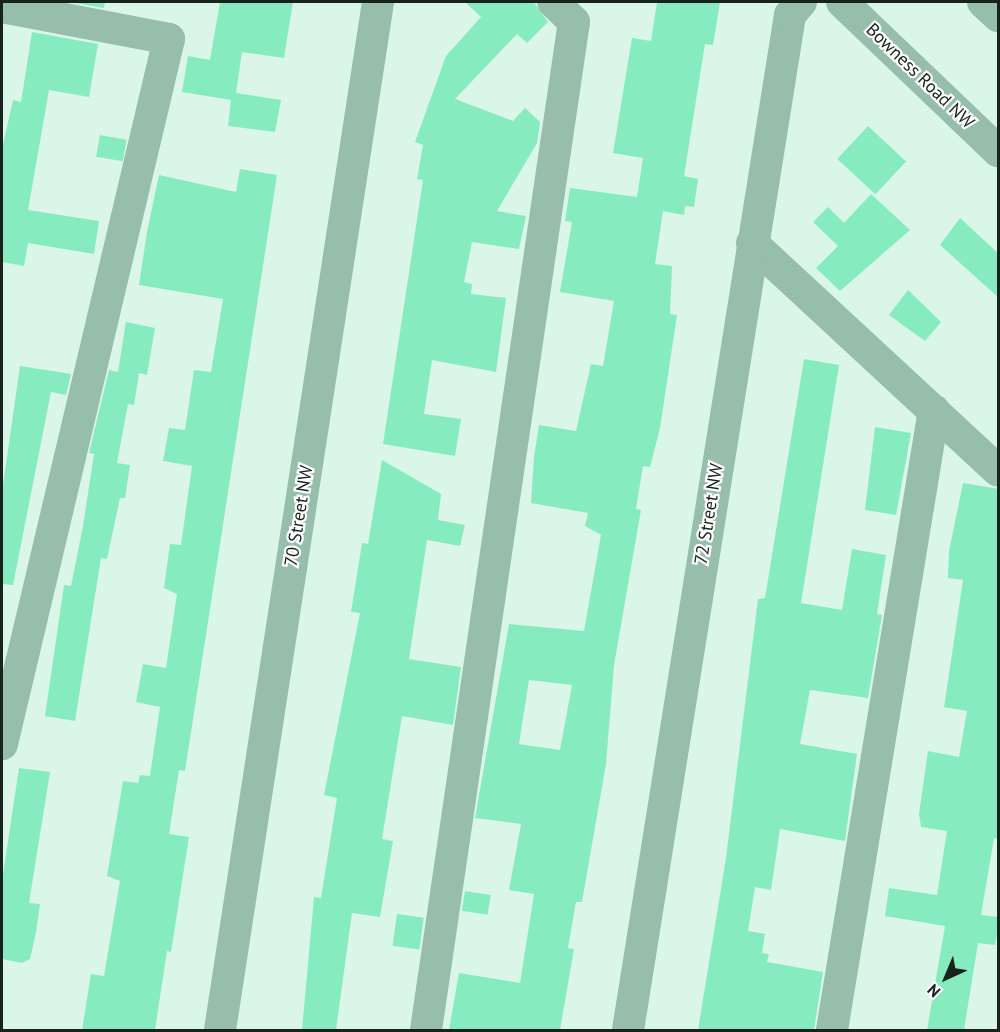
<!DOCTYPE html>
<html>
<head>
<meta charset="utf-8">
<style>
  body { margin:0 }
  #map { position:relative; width:1000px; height:1032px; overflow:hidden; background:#daf6e8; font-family:"PT Sans",sans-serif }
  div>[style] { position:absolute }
  .building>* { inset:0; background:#87ebc0; transform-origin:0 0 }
  .minor>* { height:32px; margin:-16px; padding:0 16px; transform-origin:16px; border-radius:16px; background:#96beab }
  span { translate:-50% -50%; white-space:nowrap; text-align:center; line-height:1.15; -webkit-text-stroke:4.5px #fff; paint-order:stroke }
  .street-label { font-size:18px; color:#19231e }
  .frame { position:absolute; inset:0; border:3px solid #19231e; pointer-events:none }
  .north { position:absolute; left:916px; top:948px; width:60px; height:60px; -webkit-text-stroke:4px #fff; paint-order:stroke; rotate:224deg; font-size:16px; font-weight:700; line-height:24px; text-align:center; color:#19231e }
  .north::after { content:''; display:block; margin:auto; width:21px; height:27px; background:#19231e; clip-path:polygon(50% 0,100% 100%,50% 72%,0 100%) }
</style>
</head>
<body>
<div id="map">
  <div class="building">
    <i style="clip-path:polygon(69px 2px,105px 2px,104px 8px)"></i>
    <i style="clip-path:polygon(220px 2px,293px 2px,284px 58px,242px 52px,236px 93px,281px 100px,275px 132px,228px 126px,231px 100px,182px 92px,188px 56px,210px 60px)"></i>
    <i style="clip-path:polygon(465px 2px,534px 2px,548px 22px,527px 43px,517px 34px,455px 99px,513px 121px,525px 108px,540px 122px,537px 143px,497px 211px,526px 216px,519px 249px,472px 242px,464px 282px,472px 284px,471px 294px,506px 298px,496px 372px,432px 360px,424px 414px,461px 419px,455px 456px,383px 444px,423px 180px,417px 179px,423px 145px,415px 142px,446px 56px,481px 17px)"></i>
    <i style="clip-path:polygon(evenodd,657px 2px,720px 2px,713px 45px,705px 44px,684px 176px,698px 179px,694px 207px,685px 206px,684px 215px,663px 211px,655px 264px,672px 266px,670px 314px,677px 315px,660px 428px,650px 467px,643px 466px,636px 509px,641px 510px,614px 665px,606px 764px,582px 902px,576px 902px,568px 948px,574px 949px,560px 1030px,449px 1030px,459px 973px,520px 983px,534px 894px,509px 890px,521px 824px,475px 818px,509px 624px,584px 631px,601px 535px,585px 526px,588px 513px,531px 503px,534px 457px,539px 425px,576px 431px,591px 364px,603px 366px,614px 301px,560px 292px,572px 222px,565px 221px,570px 188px,637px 197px,643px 158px,613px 153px,632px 38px,651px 41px,657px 2px,529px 680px,572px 685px,560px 750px,519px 744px,529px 680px)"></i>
    <i style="clip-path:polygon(32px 32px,98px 44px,89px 97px,49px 90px,28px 210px,99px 221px,94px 254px,28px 243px,24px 266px,2px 262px,2px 149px,13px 100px,21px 102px)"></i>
    <i style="left:868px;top:126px;width:52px;height:45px;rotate:43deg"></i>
    <i style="left:100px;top:135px;width:27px;height:22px;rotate:10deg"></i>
    <i style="clip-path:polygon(240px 169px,277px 175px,185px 771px,179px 770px,169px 834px,189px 837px,171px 952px,167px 951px,155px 1030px,82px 1030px,91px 974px,104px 976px,120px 881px,107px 876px,123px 781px,138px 783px,140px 775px,150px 776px,160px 707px,136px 702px,143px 664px,166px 668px,177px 594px,164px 588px,170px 544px,181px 545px,192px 466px,163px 461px,169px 428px,185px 430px,194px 370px,211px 372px,223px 299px,139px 285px,147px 232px,159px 175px,236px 192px)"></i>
    <i style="clip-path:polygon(871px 194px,910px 230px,840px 291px,816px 268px,838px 246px,813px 222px,828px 207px,844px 223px)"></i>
    <i style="clip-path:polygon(960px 218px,999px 254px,999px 298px,940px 245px)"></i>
    <i style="clip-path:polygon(908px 290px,941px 322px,925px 341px,889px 315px)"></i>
    <i style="clip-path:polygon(126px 322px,155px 328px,147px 375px,139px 373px,134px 405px,128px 404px,117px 463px,130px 465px,125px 498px,120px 498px,107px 559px,101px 558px,75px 721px,45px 716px,64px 585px,71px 586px,83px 526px,94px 454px,89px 453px,109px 370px,118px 372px)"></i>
    <i style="clip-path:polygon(804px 359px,839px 365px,801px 603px,842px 610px,852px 549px,886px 555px,877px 614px,882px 615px,868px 698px,810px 690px,800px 744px,857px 754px,845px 841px,780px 829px,771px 890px,755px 887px,748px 931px,765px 934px,762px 953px,769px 954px,767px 962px,823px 972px,814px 1030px,698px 1030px,726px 858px,758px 599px,765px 598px)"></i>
    <i style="clip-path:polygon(20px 366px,71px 374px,66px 395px,51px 392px,13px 585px,2px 584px,2px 492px)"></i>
    <i style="clip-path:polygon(875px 427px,911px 433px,896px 515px,865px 510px)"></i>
    <i style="clip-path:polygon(382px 460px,441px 494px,438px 520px,465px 525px,460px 546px,427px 540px,409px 659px,461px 667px,453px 725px,402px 716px,382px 839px,393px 841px,380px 917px,352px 913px,336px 1030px,302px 1030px,314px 897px,321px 898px,337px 798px,324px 795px,360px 613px,351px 612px,362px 543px,368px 544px)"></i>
    <i style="clip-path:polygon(963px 483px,999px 489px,999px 839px,994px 838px,981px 915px,999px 917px,999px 924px,995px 945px,978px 943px,964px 1030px,927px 1030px,945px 926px,885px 916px,889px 888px,937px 895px,947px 831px,921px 827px,919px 814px,928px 751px,959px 757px,967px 711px,944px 707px,963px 580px,948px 578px,949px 551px)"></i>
    <i style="clip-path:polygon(19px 768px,50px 772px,29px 903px,40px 904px,36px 932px,30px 959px,22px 963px,2px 959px,2px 881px)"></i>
    <i style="left:465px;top:891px;width:26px;height:20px;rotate:9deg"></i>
    <i style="left:397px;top:914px;width:27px;height:32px;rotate:8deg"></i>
  </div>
  <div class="minor">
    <i style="left:842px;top:2px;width:216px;rotate:43.7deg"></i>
    <i style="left:983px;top:2px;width:21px;rotate:43deg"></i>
    <i style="left:2px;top:7px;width:170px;rotate:10.8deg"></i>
    <i style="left:169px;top:39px;width:725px;rotate:103.33deg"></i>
    <i style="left:752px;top:243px;width:335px;rotate:42.8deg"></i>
    <i style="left:220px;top:1030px;width:1040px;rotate:-81.26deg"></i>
    <i style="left:426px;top:1030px;width:1019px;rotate:-81.65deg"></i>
    <i style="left:574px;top:22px;width:29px;rotate:-136deg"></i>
    <i style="left:628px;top:1030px;width:1028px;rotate:-80.93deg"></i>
    <i style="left:790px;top:15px;width:17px;rotate:-50deg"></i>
    <i style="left:832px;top:1030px;width:628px;rotate:-80.66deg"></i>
  </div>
  <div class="street-label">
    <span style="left:920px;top:76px;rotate:44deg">Bowness Road NW</span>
    <span style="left:709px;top:514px;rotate:-81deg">72 Street NW</span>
    <span style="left:299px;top:516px;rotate:-81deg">70 Street NW</span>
  </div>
  <div class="frame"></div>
  <div class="north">N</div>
</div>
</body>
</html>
